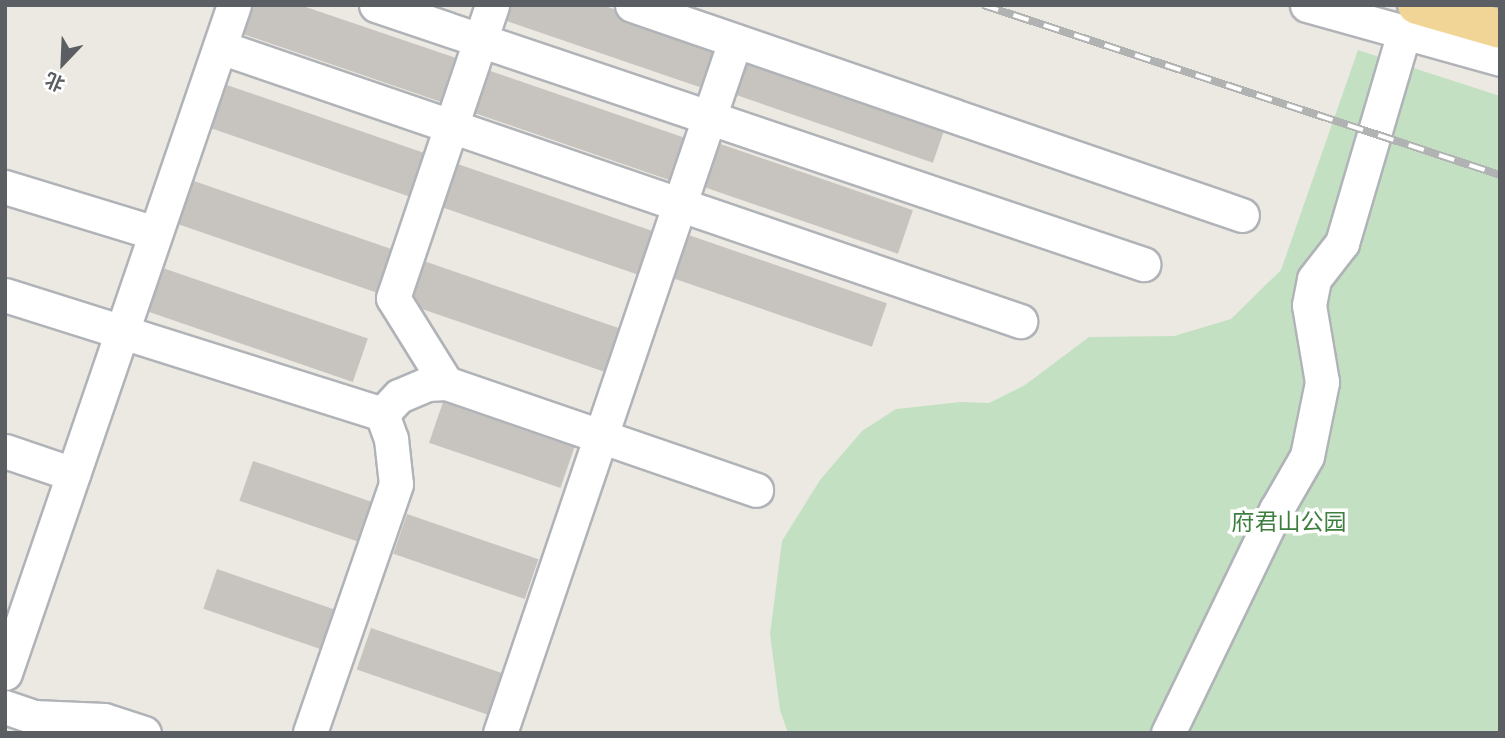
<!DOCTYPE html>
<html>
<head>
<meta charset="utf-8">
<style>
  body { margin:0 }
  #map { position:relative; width:1505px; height:738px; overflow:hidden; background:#ece9e3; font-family:"Public Sans","Noto Sans SC",sans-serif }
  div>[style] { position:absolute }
  .green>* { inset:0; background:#c3e1c2 }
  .building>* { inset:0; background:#c7c4c0; transform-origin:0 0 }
  .roads { filter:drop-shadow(2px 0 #b0b3b7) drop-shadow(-2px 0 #b0b3b7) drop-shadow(0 2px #b0b3b7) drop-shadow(0 -2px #b0b3b7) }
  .minor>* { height:33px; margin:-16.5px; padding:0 16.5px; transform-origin:16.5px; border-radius:16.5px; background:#fff }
  .highway>* { height:38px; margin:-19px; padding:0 19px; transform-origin:19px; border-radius:19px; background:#f0d596 }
  .rail>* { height:8px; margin-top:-4px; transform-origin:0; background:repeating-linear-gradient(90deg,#fff 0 16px,#b1b2b2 0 32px); box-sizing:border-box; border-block:2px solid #b1b2b2 }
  span { translate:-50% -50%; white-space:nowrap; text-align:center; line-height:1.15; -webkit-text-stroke:7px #fff; paint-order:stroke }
  .park-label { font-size:23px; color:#3e7e3e }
  .frame { position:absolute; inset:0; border:7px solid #5b5e62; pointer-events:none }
  .north { position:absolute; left:28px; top:28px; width:70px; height:70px; -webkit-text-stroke:5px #fff; paint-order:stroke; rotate:203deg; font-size:19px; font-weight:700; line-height:28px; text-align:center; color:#5b5e62 }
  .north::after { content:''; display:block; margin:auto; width:24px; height:32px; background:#5b5e62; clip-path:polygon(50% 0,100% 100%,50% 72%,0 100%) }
</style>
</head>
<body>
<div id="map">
  <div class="green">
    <i style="clip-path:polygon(1358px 50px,1500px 96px,1500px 733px,788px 733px,780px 710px,770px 634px,782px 541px,820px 480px,862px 431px,896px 409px,961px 402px,989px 403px,1025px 385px,1089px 337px,1174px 336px,1231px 319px,1281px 270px)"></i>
  </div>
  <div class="building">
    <i style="clip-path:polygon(246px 5px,300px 5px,462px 60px,447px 104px,237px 32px)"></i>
    <i style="clip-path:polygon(506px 5px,602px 5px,726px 48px,711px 91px,501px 19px)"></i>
    <i style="left:738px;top:47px;width:222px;height:46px;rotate:19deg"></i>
    <i style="left:479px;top:67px;width:222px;height:45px;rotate:19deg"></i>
    <i style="left:221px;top:83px;width:222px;height:46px;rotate:19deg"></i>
    <i style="left:703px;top:138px;width:222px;height:46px;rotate:19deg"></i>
    <i style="left:449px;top:161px;width:223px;height:46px;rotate:19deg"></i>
    <i style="left:191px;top:180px;width:222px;height:46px;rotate:19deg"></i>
    <i style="left:677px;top:231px;width:222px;height:46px;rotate:19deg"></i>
    <i style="left:421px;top:260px;width:222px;height:46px;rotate:19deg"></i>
    <i style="left:157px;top:266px;width:223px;height:46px;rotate:19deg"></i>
    <i style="left:443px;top:402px;width:139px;height:43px;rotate:19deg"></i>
    <i style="left:253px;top:461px;width:139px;height:42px;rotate:19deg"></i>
    <i style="left:407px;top:514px;width:139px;height:42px;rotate:19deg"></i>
    <i style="left:217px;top:569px;width:139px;height:42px;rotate:19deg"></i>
    <i style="left:371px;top:628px;width:139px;height:44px;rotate:19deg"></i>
  </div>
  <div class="roads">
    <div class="minor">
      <i style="left:376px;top:5px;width:810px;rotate:18.66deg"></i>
      <i style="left:632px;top:5px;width:645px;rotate:19deg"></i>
      <i style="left:1307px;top:5px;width:200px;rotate:15.6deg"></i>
      <i style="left:220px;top:47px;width:846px;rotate:18.91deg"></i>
      <i style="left:5px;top:187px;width:157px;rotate:17deg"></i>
      <i style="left:5px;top:295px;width:395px;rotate:17.5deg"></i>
      <i style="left:382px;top:414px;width:27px;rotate:70deg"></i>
      <i style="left:391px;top:439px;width:45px;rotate:83.7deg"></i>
      <i style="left:396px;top:484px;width:263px;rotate:109.1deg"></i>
      <i style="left:446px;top:383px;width:100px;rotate:-121.9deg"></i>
      <i style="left:393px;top:298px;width:309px;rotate:-71.3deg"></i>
      <i style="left:382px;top:414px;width:25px;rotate:-47deg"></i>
      <i style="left:399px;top:396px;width:30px;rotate:-23deg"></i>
      <i style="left:427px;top:384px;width:19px;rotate:-3deg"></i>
      <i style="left:446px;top:383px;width:328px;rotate:19deg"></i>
      <i style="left:5px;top:451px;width:72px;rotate:18.7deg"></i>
      <i style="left:5px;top:673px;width:706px;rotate:-71.08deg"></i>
      <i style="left:5px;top:707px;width:31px;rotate:19deg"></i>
      <i style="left:34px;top:717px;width:70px;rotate:2.5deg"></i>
      <i style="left:104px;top:720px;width:42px;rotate:18deg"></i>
      <i style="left:500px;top:733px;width:731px;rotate:-71.24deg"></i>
      <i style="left:1168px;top:733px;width:248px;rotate:-64.2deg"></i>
      <i style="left:1276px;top:510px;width:62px;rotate:-60.1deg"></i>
      <i style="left:1307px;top:456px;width:76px;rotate:-78.5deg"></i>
      <i style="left:1322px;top:382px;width:78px;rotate:-99.6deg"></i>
      <i style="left:1309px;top:305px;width:26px;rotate:-79deg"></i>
      <i style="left:1314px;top:279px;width:46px;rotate:-52.1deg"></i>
      <i style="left:1342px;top:243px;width:219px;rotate:-73.6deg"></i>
    </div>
    <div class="highway">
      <i style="left:1417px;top:5px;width:86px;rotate:16.1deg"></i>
    </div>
  </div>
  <div class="rail">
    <i style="left:983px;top:5px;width:544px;rotate:18.2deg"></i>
  </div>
  <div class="park-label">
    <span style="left:1289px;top:522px">府君山公园</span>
  </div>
  <div class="frame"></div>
  <div class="north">北</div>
</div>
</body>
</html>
